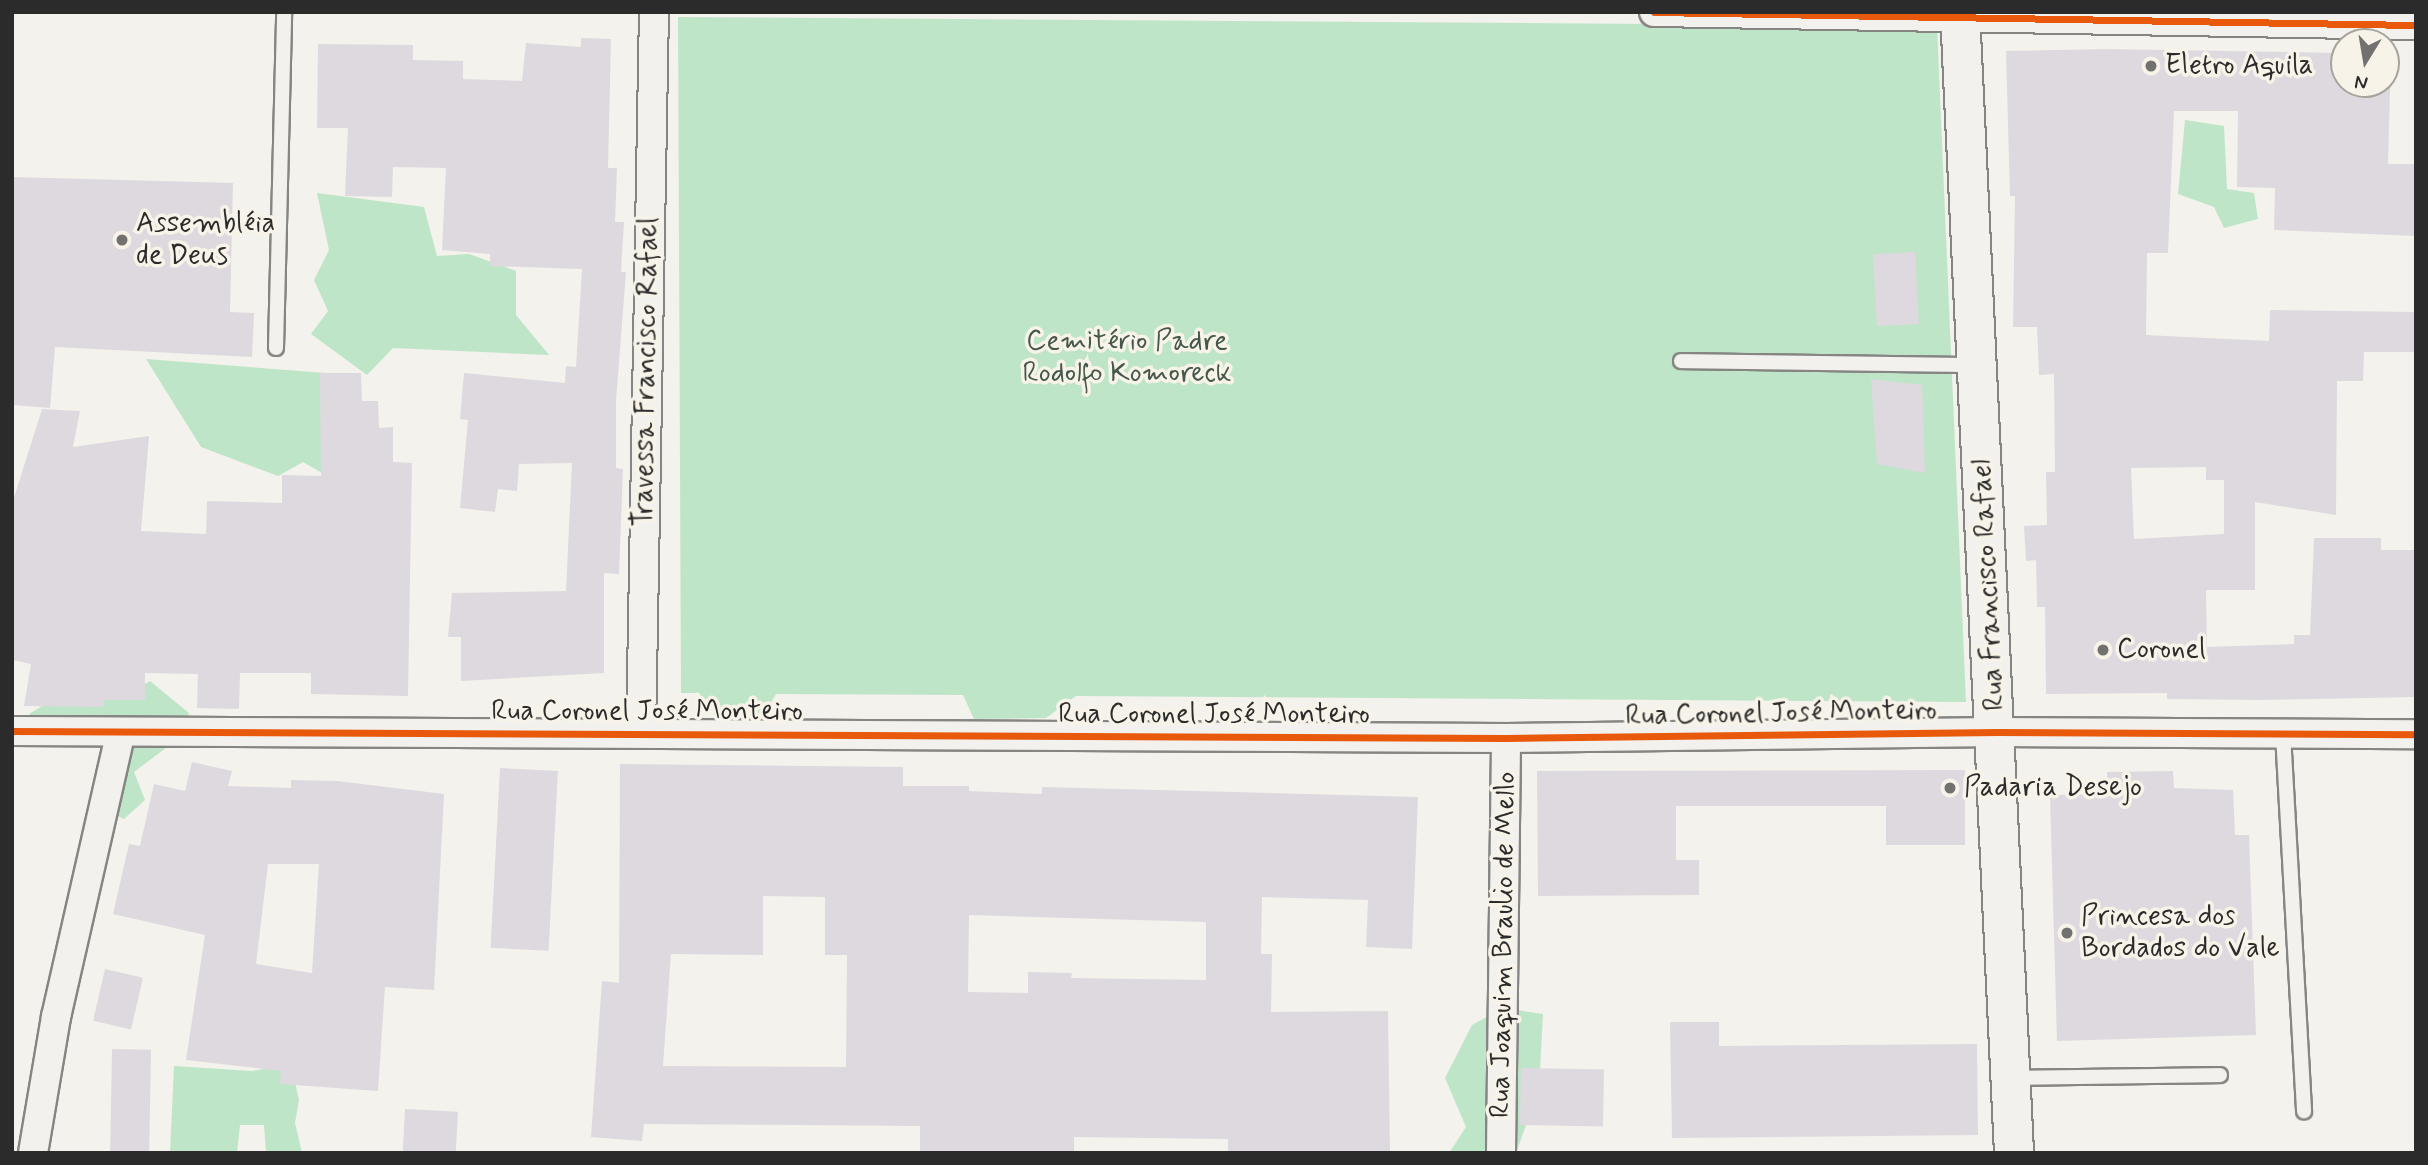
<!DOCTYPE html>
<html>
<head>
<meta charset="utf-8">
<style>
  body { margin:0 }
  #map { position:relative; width:2428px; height:1165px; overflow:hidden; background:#f4f2ec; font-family:Mynerve,sans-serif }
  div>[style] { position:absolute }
  .green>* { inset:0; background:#bfe5c8 }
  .building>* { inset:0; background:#ded9df; transform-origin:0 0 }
  .roads { filter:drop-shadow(2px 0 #858582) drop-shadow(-2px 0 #858582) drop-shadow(0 2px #858582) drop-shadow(0 -2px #858582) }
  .service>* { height:14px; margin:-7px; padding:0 7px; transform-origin:7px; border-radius:7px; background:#f2f1ed }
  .minor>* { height:28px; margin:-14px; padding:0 14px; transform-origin:14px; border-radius:14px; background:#f2f1ed }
  .secondary>* { height:38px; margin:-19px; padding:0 19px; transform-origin:19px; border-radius:19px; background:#f2f1ed }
  .cycleway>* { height:7px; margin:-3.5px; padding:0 3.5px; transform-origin:3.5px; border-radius:3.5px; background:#e8590c }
  .dots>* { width:19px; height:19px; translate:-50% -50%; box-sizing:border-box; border:4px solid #f7f3e8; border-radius:50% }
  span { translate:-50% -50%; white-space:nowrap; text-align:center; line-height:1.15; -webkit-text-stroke:7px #f7f3e8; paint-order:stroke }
  .poi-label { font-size:28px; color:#2b2b2b }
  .left { translate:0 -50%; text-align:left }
  .park-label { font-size:28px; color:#45574b }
  .street-label { font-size:28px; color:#2b2b2b }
  .frame { position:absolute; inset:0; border:14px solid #2b2b2b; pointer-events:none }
  .north { position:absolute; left:2330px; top:28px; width:70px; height:70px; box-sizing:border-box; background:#f7f3e8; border:2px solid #a5a39c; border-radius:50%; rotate:191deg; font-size:19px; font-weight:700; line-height:28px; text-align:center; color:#2b2b2b }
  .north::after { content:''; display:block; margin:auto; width:24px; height:32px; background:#71716f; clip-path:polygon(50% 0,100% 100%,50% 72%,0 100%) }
</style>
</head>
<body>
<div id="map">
  <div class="green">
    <i style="clip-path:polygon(678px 17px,1937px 26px,1966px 702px,1076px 696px,1046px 718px,974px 719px,963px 695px,776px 694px,763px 717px,699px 709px,700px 693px,681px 693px)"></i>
    <i style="clip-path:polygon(2185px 120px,2224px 126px,2227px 189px,2254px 193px,2258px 219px,2224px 228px,2214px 207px,2178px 194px)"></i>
    <i style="clip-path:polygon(317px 193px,424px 207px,437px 256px,469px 254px,516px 271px,516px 315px,549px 355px,393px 348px,367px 375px,311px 334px,328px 311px,314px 280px,329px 250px)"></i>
    <i style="clip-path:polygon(146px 359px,339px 374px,322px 473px,303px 462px,278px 476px,201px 447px)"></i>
    <i style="clip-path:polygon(150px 681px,189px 713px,179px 738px,134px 772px,145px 800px,124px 819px,101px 808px,110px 745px,38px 722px,29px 714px,76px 685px,124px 697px)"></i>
    <i style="clip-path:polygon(1503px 1008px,1543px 1014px,1539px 1089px,1516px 1153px,1449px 1153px,1466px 1127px,1445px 1078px,1472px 1025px)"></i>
    <i style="clip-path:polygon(291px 1064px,299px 1100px,295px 1123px,302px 1153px,266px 1153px,264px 1125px,240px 1125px,237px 1153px,170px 1153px,174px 1066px,252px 1071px)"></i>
  </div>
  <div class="building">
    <i style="clip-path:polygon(581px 38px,611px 39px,608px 168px,617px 168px,615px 222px,624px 222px,621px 272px,626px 272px,616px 401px,616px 468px,623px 469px,619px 574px,604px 573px,604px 673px,461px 681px,461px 637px,448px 637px,452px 593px,566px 591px,572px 463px,519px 464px,517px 491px,498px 489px,495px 512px,460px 508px,468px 420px,460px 419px,464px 373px,565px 383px,566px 366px,576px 367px,582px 269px,490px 266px,490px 254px,442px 250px,446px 168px,393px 167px,392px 197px,345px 196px,348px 128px,317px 128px,318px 44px,413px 45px,413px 60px,463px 61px,463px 79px,522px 81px,526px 43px,581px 47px)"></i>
    <i style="clip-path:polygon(evenodd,2105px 49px,2344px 53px,2344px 84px,2386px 84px,2386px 54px,2391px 54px,2388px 164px,2416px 164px,2416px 236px,2274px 230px,2275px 188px,2237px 187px,2238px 111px,2174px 111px,2168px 253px,2147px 253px,2146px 335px,2269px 341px,2270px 310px,2416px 312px,2416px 352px,2364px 352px,2363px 381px,2337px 381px,2336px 515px,2255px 502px,2255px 590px,2206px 590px,2207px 647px,2294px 644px,2294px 635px,2310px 635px,2314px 538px,2381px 538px,2381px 550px,2416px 550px,2416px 697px,2261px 700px,2167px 699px,2167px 693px,2046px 694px,2045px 607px,2037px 607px,2036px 560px,2026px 561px,2024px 526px,2047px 525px,2046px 472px,2055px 472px,2054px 374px,2039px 375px,2037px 327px,2013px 327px,2015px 196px,2010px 196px,2006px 51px,2105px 49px,2206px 467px,2206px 480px,2224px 480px,2224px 534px,2134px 539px,2131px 468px,2206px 467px)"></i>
    <i style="clip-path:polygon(12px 177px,233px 183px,230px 312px,254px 313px,252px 357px,55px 347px,50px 408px,12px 405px)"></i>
    <i style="left:1915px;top:252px;width:72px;height:42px;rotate:87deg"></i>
    <i style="clip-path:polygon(320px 373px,361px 373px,362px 401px,378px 401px,379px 428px,393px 427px,393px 462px,412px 463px,408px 696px,311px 694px,311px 673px,240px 673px,239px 709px,197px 708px,198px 674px,145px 673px,145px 700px,104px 700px,103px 707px,24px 706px,31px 664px,12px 660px,12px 504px,42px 409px,80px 411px,73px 447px,149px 436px,141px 531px,206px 534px,207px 501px,282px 503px,282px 475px,321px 476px)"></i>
    <i style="clip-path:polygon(1871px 379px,1922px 385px,1925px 473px,1877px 464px)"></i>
    <i style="clip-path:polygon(evenodd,192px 762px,232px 771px,228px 786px,291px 788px,291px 780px,337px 781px,444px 794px,434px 990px,385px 987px,378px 1091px,280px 1084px,281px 1071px,186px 1060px,205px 935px,113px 914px,129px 844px,140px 846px,154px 784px,185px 791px,192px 762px,268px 864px,319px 864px,312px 973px,256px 964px,268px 864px)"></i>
    <i style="clip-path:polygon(evenodd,620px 764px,903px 767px,903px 786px,969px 786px,969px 791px,1042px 794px,1042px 787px,1418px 797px,1412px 949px,1366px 947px,1368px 900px,1262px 897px,1261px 954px,1272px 954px,1271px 1012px,1388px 1011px,1390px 1153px,1228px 1153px,1228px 1139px,1074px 1137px,1074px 1153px,920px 1153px,920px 1126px,644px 1124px,642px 1141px,591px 1137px,602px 981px,619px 983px,620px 764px,763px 896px,825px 897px,825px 955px,847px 955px,846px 1067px,663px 1066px,671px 954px,763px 955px,763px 896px,620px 764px,969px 915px,1206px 922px,1206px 980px,1071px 978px,1072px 973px,1028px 972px,1028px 993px,968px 992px,969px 915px)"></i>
    <i style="left:500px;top:768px;width:58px;height:180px;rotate:3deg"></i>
    <i style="clip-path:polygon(1965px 770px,1965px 845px,1886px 845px,1886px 806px,1676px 806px,1676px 860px,1699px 860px,1699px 895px,1538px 896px,1537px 771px)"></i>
    <i style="clip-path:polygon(2173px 771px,2174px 788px,2233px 790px,2235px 835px,2249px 835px,2256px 1035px,2057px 1041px,2050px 795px,2108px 794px,2107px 772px)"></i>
    <i style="left:105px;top:969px;width:39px;height:53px;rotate:13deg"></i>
    <i style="clip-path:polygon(1670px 1022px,1719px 1022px,1719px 1046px,1977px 1044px,1978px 1135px,1672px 1138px)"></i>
    <i style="left:112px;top:1049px;width:39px;height:104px;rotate:1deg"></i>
    <i style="left:1521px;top:1068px;width:83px;height:57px;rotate:1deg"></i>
    <i style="left:405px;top:1109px;width:53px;height:44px;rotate:3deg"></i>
  </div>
  <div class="roads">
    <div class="service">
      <i style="left:276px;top:348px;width:336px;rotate:-88.6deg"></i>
      <i style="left:1681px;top:361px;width:295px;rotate:0.8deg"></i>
      <i style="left:2283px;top:734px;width:378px;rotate:86.8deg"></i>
      <i style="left:2012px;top:1078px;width:208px;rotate:-0.8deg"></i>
    </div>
    <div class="minor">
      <i style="left:1654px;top:12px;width:762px;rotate:0.98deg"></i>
      <i style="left:12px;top:731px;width:1494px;rotate:0.27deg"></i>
      <i style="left:1506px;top:738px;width:491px;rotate:-0.7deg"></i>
      <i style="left:1997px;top:732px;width:419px;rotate:0.3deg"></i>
      <i style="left:641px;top:733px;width:721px;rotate:-88.97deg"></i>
      <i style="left:33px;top:1153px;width:138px;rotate:-80.4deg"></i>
      <i style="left:56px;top:1017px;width:292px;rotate:-77.2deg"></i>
      <i style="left:1501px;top:1153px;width:415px;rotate:-89.3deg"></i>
    </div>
    <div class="secondary">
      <i style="left:1960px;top:12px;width:1142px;rotate:87.29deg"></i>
    </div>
  </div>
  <div class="cycleway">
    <i style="left:1654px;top:12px;width:762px;rotate:0.98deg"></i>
    <i style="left:12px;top:731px;width:1494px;rotate:0.27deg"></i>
    <i style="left:1506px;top:738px;width:491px;rotate:-0.7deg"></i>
    <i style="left:1997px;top:732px;width:419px;rotate:0.3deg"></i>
  </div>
  <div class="dots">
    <i style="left:2151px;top:66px;background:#71716f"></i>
    <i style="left:122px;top:240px;background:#71716f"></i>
    <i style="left:2103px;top:650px;background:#71716f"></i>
    <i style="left:1950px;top:788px;background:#71716f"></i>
    <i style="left:2067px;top:933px;background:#71716f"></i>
  </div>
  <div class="poi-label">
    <span class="left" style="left:2165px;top:66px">Eletro Aquila</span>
    <span class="left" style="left:136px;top:240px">Assembléia<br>de Deus</span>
    <span class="left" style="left:2117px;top:650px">Coronel</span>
    <span class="left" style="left:1964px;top:788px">Padaria Desejo</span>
    <span class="left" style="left:2081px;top:933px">Princesa dos<br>Bordados do Vale</span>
  </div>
  <div class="park-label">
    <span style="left:1127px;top:358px">Cemitério Padre<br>Rodolfo Komoreck</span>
  </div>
  <div class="street-label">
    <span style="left:647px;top:372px;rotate:-89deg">Travessa Francisco Rafael</span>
    <span style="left:1989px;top:585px;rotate:-93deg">Rua Francisco Rafael</span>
    <span style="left:647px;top:712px">Rua Coronel José Monteiro</span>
    <span style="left:1781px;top:714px;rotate:-1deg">Rua Coronel José Monteiro</span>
    <span style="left:1214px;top:715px">Rua Coronel José Monteiro</span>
    <span style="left:1504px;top:945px;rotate:-89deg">Rua Joaquim Braulio de Mello</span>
  </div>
  <div class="frame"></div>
  <div class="north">N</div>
</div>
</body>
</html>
